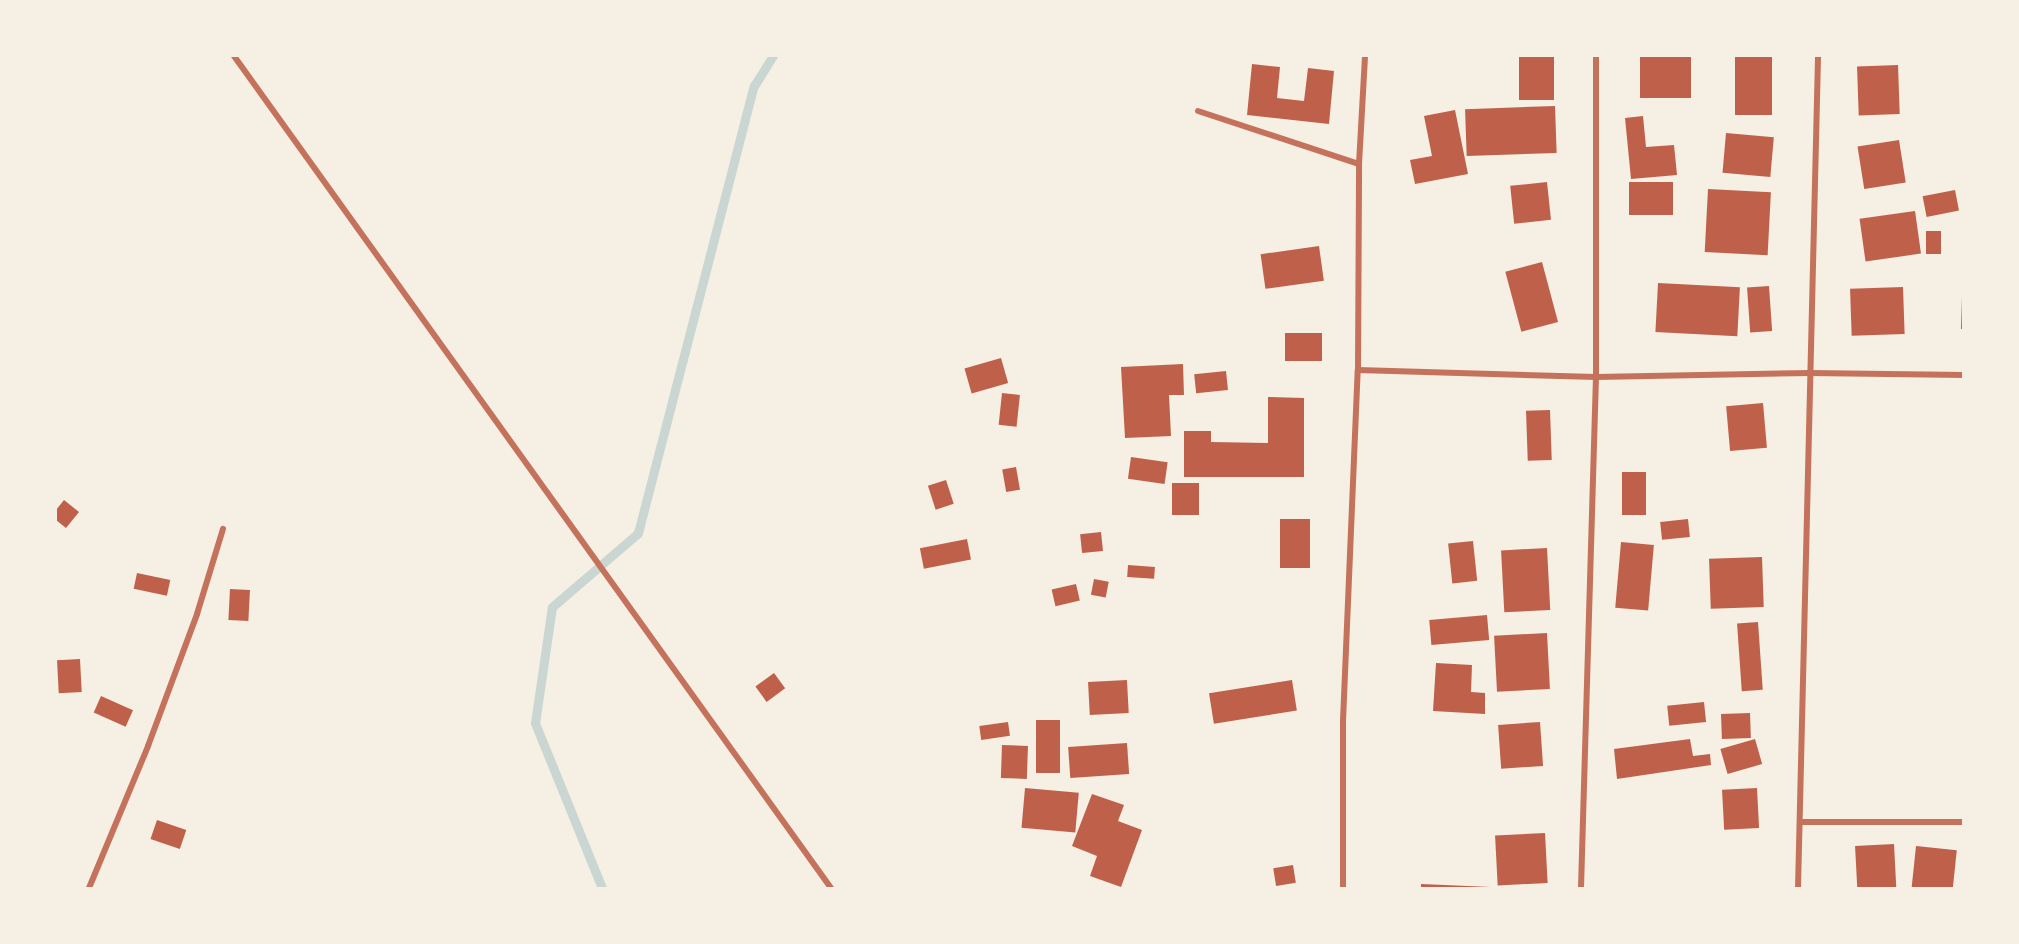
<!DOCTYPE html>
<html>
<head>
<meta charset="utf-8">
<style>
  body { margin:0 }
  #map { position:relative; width:2019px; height:944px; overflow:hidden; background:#f6efe4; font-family:Roboto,sans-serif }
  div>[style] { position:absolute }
  .stream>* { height:9px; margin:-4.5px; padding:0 4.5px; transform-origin:4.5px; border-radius:4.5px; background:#c9d6d2 }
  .building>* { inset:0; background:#bf614a; transform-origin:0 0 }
  .minor>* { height:6px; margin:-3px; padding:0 3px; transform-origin:3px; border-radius:3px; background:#c5725c }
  span { translate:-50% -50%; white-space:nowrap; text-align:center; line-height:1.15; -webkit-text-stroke:6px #f6efe4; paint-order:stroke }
  .frame { position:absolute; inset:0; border:57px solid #f6efe4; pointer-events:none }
</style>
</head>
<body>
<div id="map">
  <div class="stream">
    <i style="left:602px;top:888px;width:178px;rotate:-112.1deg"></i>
    <i style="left:535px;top:723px;width:117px;rotate:-81.7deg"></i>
    <i style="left:552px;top:607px;width:113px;rotate:-40.7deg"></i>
    <i style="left:638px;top:533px;width:462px;rotate:-75.5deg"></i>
    <i style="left:754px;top:86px;width:36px;rotate:-58deg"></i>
  </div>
  <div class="building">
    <i style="left:1519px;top:56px;width:35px;height:44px"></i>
    <i style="left:1640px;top:56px;width:51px;height:42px"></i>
    <i style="left:1735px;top:56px;width:37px;height:59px"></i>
    <i style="clip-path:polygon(1252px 64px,1280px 67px,1277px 98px,1304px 101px,1308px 68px,1334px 71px,1329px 124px,1247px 115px)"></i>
    <i style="left:1898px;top:65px;width:49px;height:41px;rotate:88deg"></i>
    <i style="left:1555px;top:106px;width:47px;height:90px;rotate:88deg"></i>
    <i style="clip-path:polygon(1455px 110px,1468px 174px,1415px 184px,1410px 160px,1432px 156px,1424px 116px)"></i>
    <i style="clip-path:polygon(1643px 116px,1646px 147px,1674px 145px,1677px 175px,1631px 179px,1625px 118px)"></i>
    <i style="left:1726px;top:133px;width:48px;height:40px;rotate:5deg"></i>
    <i style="left:1899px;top:140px;width:43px;height:42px;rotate:81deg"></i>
    <i style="left:1547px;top:182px;width:38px;height:37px;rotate:84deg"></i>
    <i style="left:1673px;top:182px;width:33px;height:44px;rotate:90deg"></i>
    <i style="left:1708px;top:189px;width:63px;height:63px;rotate:3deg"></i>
    <i style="left:1955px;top:190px;width:21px;height:33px;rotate:79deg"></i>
    <i style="left:1915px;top:211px;width:43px;height:56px;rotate:82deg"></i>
    <i style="left:1926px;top:231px;width:15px;height:23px"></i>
    <i style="left:1319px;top:246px;width:35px;height:59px;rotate:82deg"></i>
    <i style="left:1542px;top:262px;width:62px;height:38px;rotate:75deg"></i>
    <i style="left:1658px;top:283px;width:82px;height:49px;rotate:3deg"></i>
    <i style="left:1769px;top:286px;width:45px;height:22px;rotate:86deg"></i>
    <i style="left:1903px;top:287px;width:47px;height:53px;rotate:88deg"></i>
    <i style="clip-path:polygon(1962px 296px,1964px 296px,1964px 329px,1961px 329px)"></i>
    <i style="left:1322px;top:333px;width:28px;height:37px;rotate:90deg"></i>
    <i style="left:1001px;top:358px;width:26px;height:38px;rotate:74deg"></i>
    <i style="clip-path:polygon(1183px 364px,1184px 395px,1169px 395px,1171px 436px,1125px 438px,1121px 367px)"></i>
    <i style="left:1226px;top:371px;width:19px;height:32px;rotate:84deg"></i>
    <i style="left:1002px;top:393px;width:18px;height:32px;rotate:6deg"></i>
    <i style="clip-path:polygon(1268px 397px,1304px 398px,1304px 477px,1184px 477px,1184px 431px,1211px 431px,1211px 442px,1268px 443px)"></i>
    <i style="left:1763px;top:403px;width:45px;height:37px;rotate:85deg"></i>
    <i style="left:1550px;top:410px;width:50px;height:24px;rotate:88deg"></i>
    <i style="left:1131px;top:457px;width:37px;height:22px;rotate:8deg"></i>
    <i style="left:1016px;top:467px;width:23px;height:14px;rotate:80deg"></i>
    <i style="left:1622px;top:472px;width:24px;height:43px"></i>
    <i style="left:946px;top:480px;width:25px;height:19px;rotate:72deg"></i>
    <i style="left:1172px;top:483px;width:27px;height:32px"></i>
    <i style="clip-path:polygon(64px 500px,79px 512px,66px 528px,56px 520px,56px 510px)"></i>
    <i style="left:1280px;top:519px;width:30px;height:49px"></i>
    <i style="left:1688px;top:519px;width:18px;height:28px;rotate:84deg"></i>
    <i style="left:1101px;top:532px;width:19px;height:21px;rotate:84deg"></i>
    <i style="left:967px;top:539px;width:21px;height:48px;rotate:79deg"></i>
    <i style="left:1473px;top:541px;width:40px;height:25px;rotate:84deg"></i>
    <i style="left:1621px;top:542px;width:33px;height:66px;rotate:5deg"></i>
    <i style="left:1547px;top:548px;width:62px;height:46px;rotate:87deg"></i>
    <i style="left:1762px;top:557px;width:50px;height:53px;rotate:88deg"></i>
    <i style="left:1128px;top:565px;width:27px;height:12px;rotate:4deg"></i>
    <i style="left:137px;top:573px;width:34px;height:16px;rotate:12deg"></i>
    <i style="left:1094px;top:579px;width:15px;height:16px;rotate:11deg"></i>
    <i style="left:1076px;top:584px;width:17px;height:25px;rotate:77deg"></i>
    <i style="left:230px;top:589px;width:20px;height:31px;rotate:3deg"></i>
    <i style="left:1487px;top:615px;width:25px;height:58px;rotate:85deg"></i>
    <i style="left:1758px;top:622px;width:68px;height:21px;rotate:86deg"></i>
    <i style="left:1547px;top:633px;width:56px;height:53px;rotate:87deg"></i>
    <i style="left:80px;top:659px;width:33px;height:23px;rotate:87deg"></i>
    <i style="clip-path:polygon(1436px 663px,1472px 665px,1471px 692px,1485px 693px,1485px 714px,1433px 711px)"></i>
    <i style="left:774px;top:673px;width:19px;height:23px;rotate:54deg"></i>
    <i style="left:1127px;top:680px;width:33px;height:39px;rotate:87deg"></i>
    <i style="left:1292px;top:680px;width:31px;height:84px;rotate:81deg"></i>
    <i style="left:101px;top:696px;width:35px;height:18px;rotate:24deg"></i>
    <i style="left:1704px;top:702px;width:20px;height:37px;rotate:84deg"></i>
    <i style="left:1750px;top:713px;width:25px;height:29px;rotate:88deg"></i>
    <i style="left:1036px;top:720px;width:24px;height:53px"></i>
    <i style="left:1008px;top:722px;width:14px;height:29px;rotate:82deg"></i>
    <i style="left:1540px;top:722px;width:44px;height:42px;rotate:86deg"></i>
    <i style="clip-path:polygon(1690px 739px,1693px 756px,1710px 754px,1711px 765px,1617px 779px,1614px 749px)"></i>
    <i style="left:1755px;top:739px;width:26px;height:36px;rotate:74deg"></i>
    <i style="left:1127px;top:743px;width:31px;height:59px;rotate:86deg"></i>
    <i style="left:1002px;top:745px;width:26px;height:33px;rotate:2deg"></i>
    <i style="left:1025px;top:788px;width:54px;height:40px;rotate:5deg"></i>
    <i style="left:1757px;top:788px;width:40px;height:35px;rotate:87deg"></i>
    <i style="clip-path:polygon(1092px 794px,1124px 805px,1118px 821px,1142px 830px,1121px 887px,1090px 876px,1097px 856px,1072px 846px)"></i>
    <i style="left:157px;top:820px;width:31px;height:20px;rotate:19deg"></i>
    <i style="left:1545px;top:833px;width:50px;height:50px;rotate:87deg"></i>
    <i style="left:1894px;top:844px;width:44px;height:39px;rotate:87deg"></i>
    <i style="left:1916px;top:846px;width:41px;height:42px;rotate:6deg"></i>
    <i style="left:1293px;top:865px;width:18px;height:20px;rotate:81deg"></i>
    <i style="clip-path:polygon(1421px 884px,1491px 887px,1491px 888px,1421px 888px)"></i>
  </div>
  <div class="minor">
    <i style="left:234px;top:56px;width:1024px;rotate:54.34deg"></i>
    <i style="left:1198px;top:111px;width:169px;rotate:18.2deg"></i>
    <i style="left:1358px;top:370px;width:238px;rotate:1.7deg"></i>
    <i style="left:1596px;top:377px;width:214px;rotate:-1.1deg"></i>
    <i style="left:1810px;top:373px;width:154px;rotate:0.7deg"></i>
    <i style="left:1800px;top:822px;width:164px"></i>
    <i style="left:89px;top:888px;width:154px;rotate:-67.4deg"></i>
    <i style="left:148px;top:746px;width:141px;rotate:-69.6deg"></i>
    <i style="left:197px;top:614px;width:89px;rotate:-73deg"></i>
    <i style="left:1343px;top:888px;width:167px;rotate:-90deg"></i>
    <i style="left:1343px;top:721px;width:351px;rotate:-87.6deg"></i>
    <i style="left:1358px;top:370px;width:206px;rotate:-89.7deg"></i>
    <i style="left:1359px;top:164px;width:108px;rotate:-86.8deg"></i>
    <i style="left:1581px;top:888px;width:511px;rotate:-88.32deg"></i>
    <i style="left:1596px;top:377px;width:321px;rotate:-90deg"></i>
    <i style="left:1798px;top:888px;width:832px;rotate:-88.62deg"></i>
  </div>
  <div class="frame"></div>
</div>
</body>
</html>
